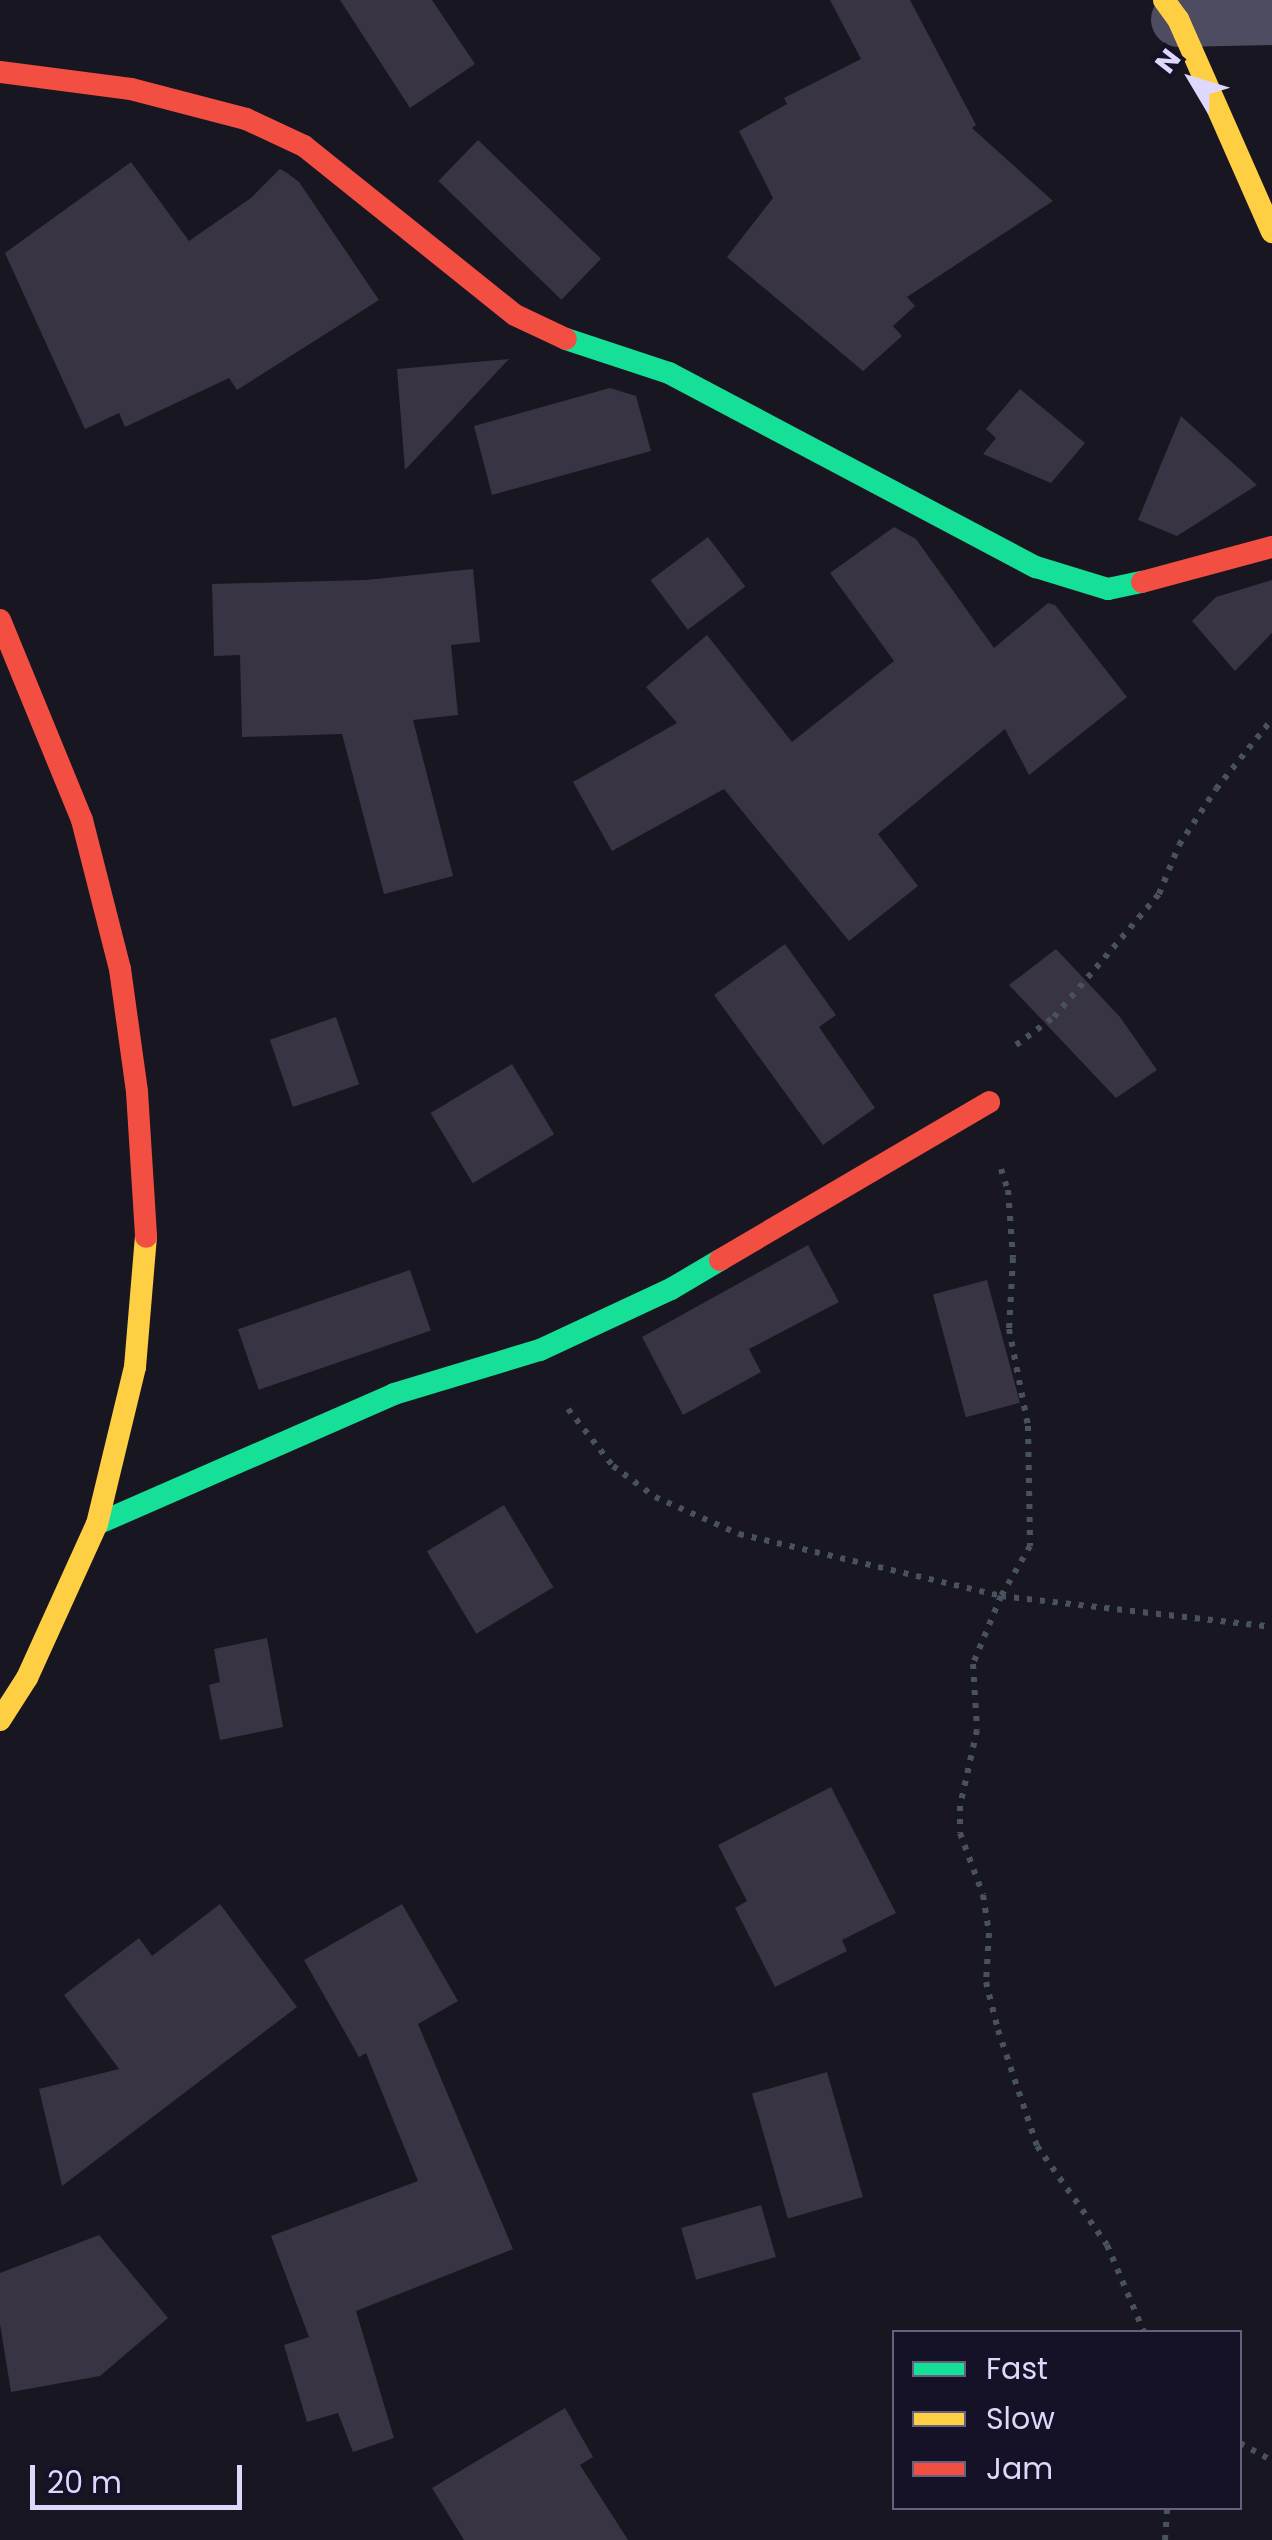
<!DOCTYPE html>
<html>
<head>
<meta charset="utf-8">
<style>
  body { margin:0 }
  #map { position:relative; width:1272px; height:2540px; overflow:hidden; background:#181621; font-family:Poppins,sans-serif }
  div>[style] { position:absolute }
  .building>* { inset:0; background:#383443; transform-origin:0 0 }
  .path>* { height:6px; margin-top:-3px; transform-origin:0; background:repeating-linear-gradient(90deg,#48525f 0 5px,transparent 0 13px) }
  .street>* { height:55px; margin:-27.5px; padding:0 27.5px; transform-origin:27.5px; border-radius:27.5px; background:#4e4c61 }
  .fast>* { height:22px; margin:-11px; padding:0 11px; transform-origin:11px; border-radius:11px; background:#16e098 }
  .slow>* { height:22px; margin:-11px; padding:0 11px; transform-origin:11px; border-radius:11px; background:#ffcf43 }
  .jam>* { height:22px; margin:-11px; padding:0 11px; transform-origin:11px; border-radius:11px; background:#f24e42 }
  span { translate:-50% -50%; white-space:nowrap; text-align:center; line-height:1.15; -webkit-text-stroke:9px #151126; paint-order:stroke }
  .legend { position:absolute; left:892px; top:2330px; width:350px; height:180px; box-sizing:border-box; background:#151126; border:2px solid #65617c; margin:0; padding:12px 18px; list-style:none; font-size:30px; color:#ded9fc }
  .legend li { display:flex; align-items:center; gap:20px; height:50px }
  .legend b { width:50px; border:2px solid #65617c }
  .north { position:absolute; left:1142px; top:30px; width:100px; height:100px; -webkit-text-stroke:8px #151126; paint-order:stroke; rotate:308deg; font-size:28px; font-weight:700; line-height:40px; text-align:center; color:#ded9fc }
  .north::after { content:''; display:block; margin:auto; width:35px; height:45px; background:#ded9fc; clip-path:polygon(50% 0,100% 100%,50% 72%,0 100%) }
  .scale { position:absolute; left:30px; top:2465px; width:212px; height:45px; box-sizing:border-box; border:5px solid #ded9fc; border-top:0; padding-left:12px; font-size:30px; line-height:35px; white-space:nowrap; color:#ded9fc; -webkit-text-stroke:8px #151126; paint-order:stroke }
</style>
</head>
<body>
<div id="map">
  <div class="building">
    <i style="clip-path:polygon(340px 0,432px 0,475px 64px,410px 108px)"></i>
    <i style="clip-path:polygon(830px 0,910px 0,976px 125px,972px 128px,1053px 201px,907px 297px,915px 306px,893px 326px,902px 336px,863px 371px,727px 257px,773px 198px,739px 131px,787px 104px,784px 98px,861px 59px)"></i>
    <i style="left:478px;top:140px;width:171px;height:57px;rotate:44deg"></i>
    <i style="clip-path:polygon(131px 162px,189px 241px,251px 198px,280px 169px,287px 173px,299px 182px,379px 300px,237px 390px,229px 378px,125px 427px,119px 413px,85px 429px,5px 253px)"></i>
    <i style="clip-path:polygon(509px 359px,405px 470px,397px 369px)"></i>
    <i style="clip-path:polygon(610px 388px,636px 396px,651px 451px,492px 495px,474px 426px)"></i>
    <i style="clip-path:polygon(1020px 389px,1085px 443px,1051px 483px,983px 454px,996px 438px,986px 429px)"></i>
    <i style="clip-path:polygon(1181px 416px,1257px 485px,1177px 536px,1138px 520px)"></i>
    <i style="clip-path:polygon(894px 527px,916px 539px,994px 648px,1048px 603px,1055px 605px,1127px 697px,1029px 775px,1005px 729px,878px 834px,918px 886px,849px 941px,724px 789px,612px 851px,573px 782px,677px 723px,646px 687px,707px 635px,792px 742px,894px 661px,830px 573px)"></i>
    <i style="left:708px;top:537px;width:62px;height:72px;rotate:53deg"></i>
    <i style="clip-path:polygon(473px 569px,480px 642px,451px 645px,458px 715px,413px 720px,453px 876px,384px 894px,342px 734px,242px 737px,240px 655px,214px 656px,212px 584px,366px 580px)"></i>
    <i style="clip-path:polygon(1272px 580px,1272px 633px,1235px 671px,1192px 621px,1216px 597px)"></i>
    <i style="clip-path:polygon(785px 944px,836px 1015px,819px 1027px,875px 1108px,823px 1145px,714px 995px)"></i>
    <i style="clip-path:polygon(1056px 949px,1120px 1017px,1157px 1070px,1116px 1098px,1009px 985px)"></i>
    <i style="left:336px;top:1017px;width:71px;height:70px;rotate:71deg"></i>
    <i style="left:512px;top:1064px;width:82px;height:95px;rotate:59deg"></i>
    <i style="clip-path:polygon(808px 1245px,839px 1302px,749px 1349px,761px 1372px,683px 1415px,642px 1337px)"></i>
    <i style="left:410px;top:1270px;width:64px;height:182px;rotate:71deg"></i>
    <i style="left:987px;top:1280px;width:127px;height:56px;rotate:75deg"></i>
    <i style="left:504px;top:1505px;width:96px;height:90px;rotate:59deg"></i>
    <i style="clip-path:polygon(267px 1638px,283px 1727px,220px 1740px,209px 1685px,220px 1682px,214px 1649px)"></i>
    <i style="clip-path:polygon(831px 1787px,896px 1913px,842px 1940px,847px 1951px,775px 1987px,735px 1908px,747px 1901px,718px 1845px)"></i>
    <i style="clip-path:polygon(220px 1904px,297px 2007px,62px 2186px,39px 2089px,119px 2069px,64px 1995px,139px 1938px,152px 1956px)"></i>
    <i style="clip-path:polygon(402px 1904px,458px 2001px,418px 2024px,513px 2249px,356px 2311px,394px 2438px,353px 2452px,338px 2413px,307px 2422px,284px 2345px,309px 2337px,271px 2236px,418px 2181px,366px 2053px,359px 2057px,304px 1960px)"></i>
    <i style="left:827px;top:2072px;width:130px;height:78px;rotate:74deg"></i>
    <i style="left:761px;top:2205px;width:54px;height:83px;rotate:74deg"></i>
    <i style="clip-path:polygon(99px 2235px,168px 2318px,100px 2376px,11px 2392px,0 2324px,0 2273px)"></i>
    <i style="clip-path:polygon(565px 2408px,593px 2457px,580px 2465px,628px 2540px,464px 2540px,432px 2488px)"></i>
  </div>
  <div class="path">
    <i style="left:1016px;top:1045px;width:47px;rotate:-36.4deg"></i>
    <i style="left:1054px;top:1017px;width:162px;rotate:-49.5deg"></i>
    <i style="left:1159px;top:894px;width:53px;rotate:-67.8deg"></i>
    <i style="left:1179px;top:845px;width:67px;rotate:-56.5deg"></i>
    <i style="left:1216px;top:789px;width:90px;rotate:-51.3deg"></i>
    <i style="left:1001px;top:1169px;width:22px;rotate:72deg"></i>
    <i style="left:1008px;top:1190px;width:68px;rotate:85.8deg"></i>
    <i style="left:1013px;top:1258px;width:71px;rotate:93.2deg"></i>
    <i style="left:1009px;top:1329px;width:99px;rotate:78.9deg"></i>
    <i style="left:1028px;top:1426px;width:120px;rotate:89deg"></i>
    <i style="left:1030px;top:1546px;width:58px;rotate:120.1deg"></i>
    <i style="left:1001px;top:1596px;width:74px;rotate:112.4deg"></i>
    <i style="left:973px;top:1664px;width:66px;rotate:86.5deg"></i>
    <i style="left:977px;top:1730px;width:78px;rotate:102.6deg"></i>
    <i style="left:960px;top:1806px;width:27px;rotate:90deg"></i>
    <i style="left:960px;top:1833px;width:66px;rotate:69.6deg"></i>
    <i style="left:983px;top:1895px;width:38px;rotate:81deg"></i>
    <i style="left:989px;top:1933px;width:49px;rotate:93.5deg"></i>
    <i style="left:986px;top:1982px;width:49px;rotate:76deg"></i>
    <i style="left:998px;top:2030px;width:122px;rotate:71.4deg"></i>
    <i style="left:1037px;top:2146px;width:121px;rotate:54.7deg"></i>
    <i style="left:1107px;top:2245px;width:95px;rotate:67deg"></i>
    <i style="left:568px;top:1409px;width:73px;rotate:51.7deg"></i>
    <i style="left:613px;top:1466px;width:52px;rotate:36.4deg"></i>
    <i style="left:655px;top:1497px;width:92px;rotate:23.8deg"></i>
    <i style="left:739px;top:1534px;width:269px;rotate:13.3deg"></i>
    <i style="left:1001px;top:1596px;width:273px;rotate:6.5deg"></i>
    <i style="left:1240px;top:2443px;width:37px;rotate:29deg"></i>
    <i style="left:1165px;top:2540px;width:32px;rotate:-86deg"></i>
  </div>
  <div class="street">
    <i style="left:1178px;top:19px;width:94px;rotate:-1.2deg"></i>
  </div>
  <div class="fast">
    <i style="left:566px;top:339px;width:108px;rotate:18.3deg"></i>
    <i style="left:669px;top:373px;width:415px;rotate:27.9deg"></i>
    <i style="left:1036px;top:567px;width:75px;rotate:17deg"></i>
    <i style="left:1108px;top:589px;width:35px;rotate:-12deg"></i>
    <i style="left:97px;top:1524px;width:324px;rotate:-23.6deg"></i>
    <i style="left:394px;top:1394px;width:152px;rotate:-16.8deg"></i>
    <i style="left:540px;top:1350px;width:145px;rotate:-25deg"></i>
    <i style="left:671px;top:1289px;width:57px;rotate:-30.6deg"></i>
  </div>
  <div class="slow">
    <i style="left:1164px;top:0;width:24px;rotate:54deg"></i>
    <i style="left:1178px;top:19px;width:233px;rotate:66.2deg"></i>
    <i style="left:0;top:1720px;width:50px;rotate:-57.3deg"></i>
    <i style="left:27px;top:1678px;width:169px;rotate:-65.6deg"></i>
    <i style="left:97px;top:1524px;width:162px;rotate:-76.4deg"></i>
    <i style="left:135px;top:1367px;width:130px;rotate:-85.2deg"></i>
  </div>
  <div class="jam">
    <i style="left:0;top:72px;width:132px;rotate:7.4deg"></i>
    <i style="left:131px;top:89px;width:119px;rotate:14.6deg"></i>
    <i style="left:246px;top:119px;width:64px;rotate:25deg"></i>
    <i style="left:304px;top:146px;width:270px;rotate:38.7deg"></i>
    <i style="left:515px;top:315px;width:56px;rotate:25.2deg"></i>
    <i style="left:1142px;top:582px;width:135px;rotate:-15.1deg"></i>
    <i style="left:0;top:620px;width:216px;rotate:67.7deg"></i>
    <i style="left:82px;top:820px;width:154px;rotate:75.7deg"></i>
    <i style="left:120px;top:969px;width:124px;rotate:82.1deg"></i>
    <i style="left:137px;top:1092px;width:145px;rotate:86.4deg"></i>
    <i style="left:720px;top:1260px;width:312px;rotate:-30.4deg"></i>
  </div>
  <ul class="legend">
  <li><b style="height:12px;background:#16e098"></b>Fast</li>
  <li><b style="height:12px;background:#ffcf43"></b>Slow</li>
  <li><b style="height:12px;background:#f24e42"></b>Jam</li>
  </ul>
  <div class="north">N</div>
  <div class="scale">20 m</div>
</div>
</body>
</html>
